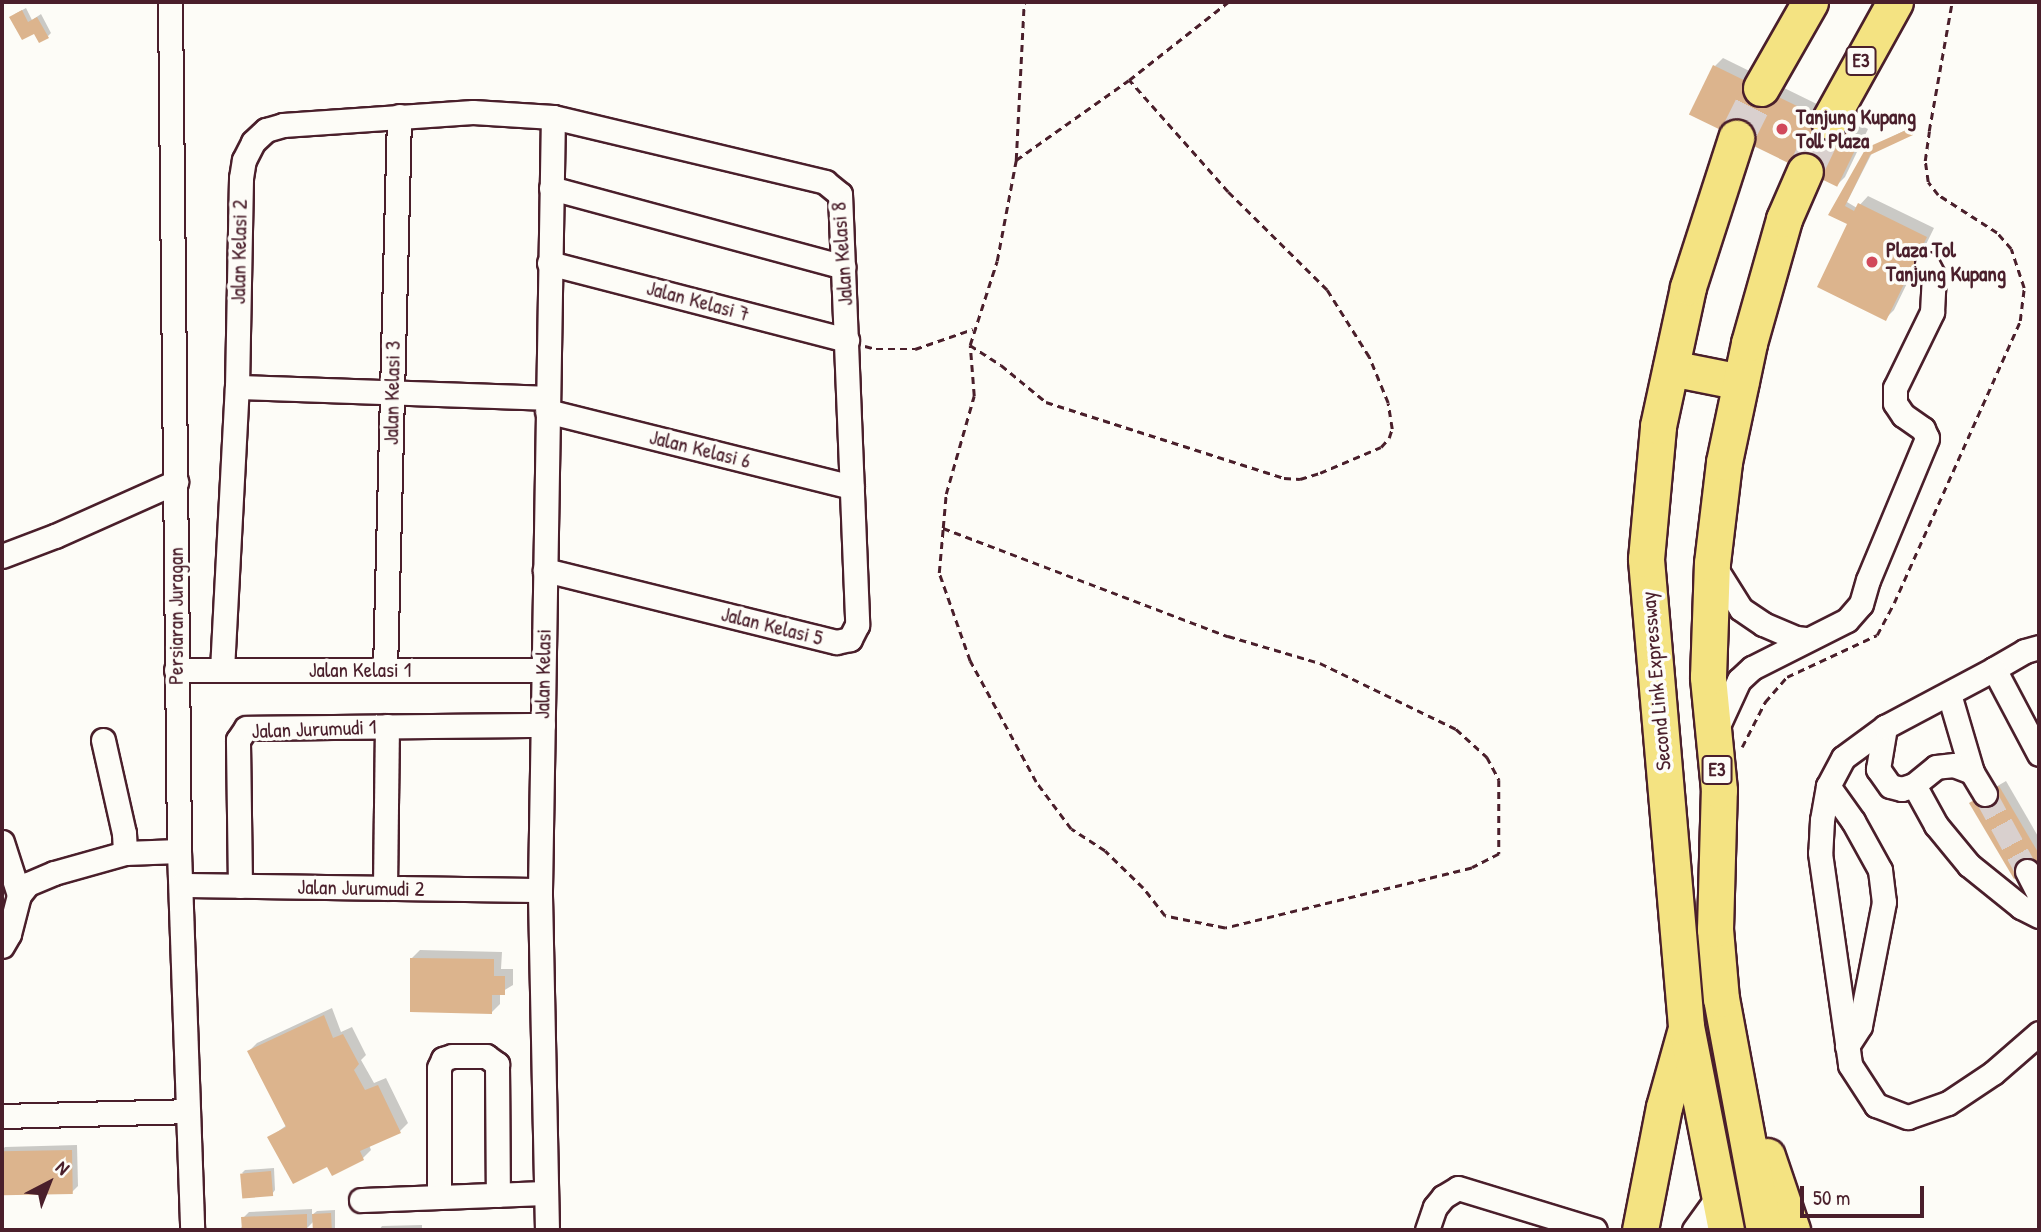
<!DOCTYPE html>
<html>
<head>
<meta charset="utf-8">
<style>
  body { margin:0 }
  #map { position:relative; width:2041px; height:1232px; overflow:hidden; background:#fdfcf7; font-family:"Patrick Hand",sans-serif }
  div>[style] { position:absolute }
  .shadow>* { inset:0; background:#0003 }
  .building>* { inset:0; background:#dcb48d; transform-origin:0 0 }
  .minor-tunnel>* { height:23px; margin-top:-11.5px; transform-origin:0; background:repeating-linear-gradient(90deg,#d9d0ce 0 23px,transparent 0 34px) }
  .highway-tunnel>* { height:35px; margin-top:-17.5px; transform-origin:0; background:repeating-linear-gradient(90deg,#d9d0ce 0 35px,transparent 0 53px) }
  .path>* { height:2.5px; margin-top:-1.25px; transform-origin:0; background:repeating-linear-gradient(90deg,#4a1f2b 0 7px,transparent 0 12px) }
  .roads { filter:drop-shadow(2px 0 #4a1f2b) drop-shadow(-2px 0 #4a1f2b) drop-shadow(0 2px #4a1f2b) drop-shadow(0 -2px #4a1f2b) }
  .minor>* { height:23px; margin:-11.5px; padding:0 11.5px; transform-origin:11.5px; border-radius:11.5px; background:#fdfcf7 }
  .highway>* { height:35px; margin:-17.5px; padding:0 17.5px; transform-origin:17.5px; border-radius:17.5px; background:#f4e382 }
  .dots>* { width:19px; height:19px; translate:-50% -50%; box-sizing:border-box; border:4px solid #fdfcf7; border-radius:50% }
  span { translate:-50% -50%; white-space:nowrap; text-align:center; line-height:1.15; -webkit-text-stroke:7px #fdfcf7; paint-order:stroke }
  .shield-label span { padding:2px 5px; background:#fdfcf7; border:2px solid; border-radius:5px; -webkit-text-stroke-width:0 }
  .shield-label { font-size:19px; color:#4a1f2b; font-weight:700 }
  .poi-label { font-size:21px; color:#4a1f2b; font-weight:700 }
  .left { translate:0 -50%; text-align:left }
  .street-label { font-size:21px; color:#4a1f2b }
  .frame { position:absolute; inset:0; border:4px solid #4a1f2b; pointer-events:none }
  .north { position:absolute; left:14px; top:1148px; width:70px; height:70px; -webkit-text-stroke:5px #fdfcf7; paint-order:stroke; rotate:42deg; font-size:19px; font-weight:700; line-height:28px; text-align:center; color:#4a1f2b }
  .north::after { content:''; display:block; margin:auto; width:24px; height:32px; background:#4a1f2b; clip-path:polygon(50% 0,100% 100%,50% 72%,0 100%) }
  .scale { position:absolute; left:1800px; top:1186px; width:124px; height:32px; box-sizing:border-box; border:4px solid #4a1f2b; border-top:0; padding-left:9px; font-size:21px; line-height:24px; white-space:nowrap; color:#4a1f2b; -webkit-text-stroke:5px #fdfcf7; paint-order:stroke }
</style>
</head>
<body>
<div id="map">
  <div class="shadow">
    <i style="clip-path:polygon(26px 8px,32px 20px,41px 14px,51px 33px,48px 36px,34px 31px,15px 14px)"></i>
    <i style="clip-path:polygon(1723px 58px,1868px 129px,1845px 177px,1837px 185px,1715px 66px)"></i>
    <i style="clip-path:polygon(1916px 125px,1912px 134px,1872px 153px,1847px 202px,1857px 208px,1868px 196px,1934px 228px,1894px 310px,1886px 318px,1853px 217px,1831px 214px,1867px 149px)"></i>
    <i style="clip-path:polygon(2006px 781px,2039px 838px,2039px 862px,2014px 877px,1977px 798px)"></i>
    <i style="clip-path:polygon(420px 950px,502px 952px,501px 969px,513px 969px,513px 985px,500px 993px,500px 1004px,492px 1012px,412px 958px)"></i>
    <i style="clip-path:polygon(332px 1008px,341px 1032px,352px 1027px,366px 1055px,361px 1060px,374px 1083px,386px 1078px,408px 1123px,400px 1131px,369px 1145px,371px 1150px,363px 1158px,328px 1165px,269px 1138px,287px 1125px,249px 1051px,257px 1043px)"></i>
    <i style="clip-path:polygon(77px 1145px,78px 1186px,72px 1192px,2px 1194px,2px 1150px,5px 1147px)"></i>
    <i style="clip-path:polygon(274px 1168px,275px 1190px,272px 1194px,242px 1173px,245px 1170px)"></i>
    <i style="clip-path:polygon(312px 1209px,312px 1215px,317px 1211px,335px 1210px,335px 1230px,314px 1230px,314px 1221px,307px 1228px,237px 1230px,244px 1226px,243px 1218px,249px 1212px)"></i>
    <i style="clip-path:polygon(422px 1225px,422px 1230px,379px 1230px,382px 1226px)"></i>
  </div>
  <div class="building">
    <i style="clip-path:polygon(22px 10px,28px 22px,37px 17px,49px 38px,39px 43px,34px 34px,22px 40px,9px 17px)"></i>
    <i style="left:1713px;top:65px;width:165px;height:55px;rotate:26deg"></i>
    <i style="clip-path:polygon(1913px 127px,1913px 135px,1870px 155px,1845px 206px,1854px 211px,1858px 203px,1927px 237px,1886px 321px,1817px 287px,1847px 224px,1828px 215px,1866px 148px)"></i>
    <i style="clip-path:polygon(1999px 786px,2039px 854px,2039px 864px,2014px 879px,1969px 803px)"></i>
    <i style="clip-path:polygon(410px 958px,494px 959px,494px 976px,505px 976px,505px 995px,492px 995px,492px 1014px,410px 1012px)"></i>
    <i style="clip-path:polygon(324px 1015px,333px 1038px,343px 1034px,359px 1064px,354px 1070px,365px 1090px,378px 1085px,401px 1133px,360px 1151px,364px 1160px,332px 1176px,327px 1167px,293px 1184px,267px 1137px,286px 1127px,247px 1051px)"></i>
    <i style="left:72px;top:1150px;width:44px;height:70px;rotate:89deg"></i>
    <i style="left:271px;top:1171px;width:25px;height:31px;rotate:85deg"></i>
    <i style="left:331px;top:1213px;width:17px;height:19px;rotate:87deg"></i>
    <i style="clip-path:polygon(307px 1214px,307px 1230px,242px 1230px,241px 1217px)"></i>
  </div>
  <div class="minor-tunnel">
    <i style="left:1985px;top:794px;width:88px;rotate:61.4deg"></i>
  </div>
  <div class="highway-tunnel">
    <i style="left:1736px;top:138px;width:56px;rotate:-63.4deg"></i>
    <i style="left:1805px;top:171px;width:55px;rotate:-64.4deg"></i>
  </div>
  <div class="path">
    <i style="left:1016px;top:160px;width:138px;rotate:-35.3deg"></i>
    <i style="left:1129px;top:80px;width:126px;rotate:-38.2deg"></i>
    <i style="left:970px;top:345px;width:37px;rotate:33deg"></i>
    <i style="left:1001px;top:365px;width:58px;rotate:39.4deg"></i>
    <i style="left:1046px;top:402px;width:250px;rotate:17.7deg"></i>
    <i style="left:1284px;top:478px;width:16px;rotate:4deg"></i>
    <i style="left:1300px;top:479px;width:21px;rotate:-17deg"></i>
    <i style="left:1320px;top:473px;width:66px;rotate:-23.1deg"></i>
    <i style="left:1381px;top:447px;width:12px;rotate:-48deg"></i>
    <i style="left:1389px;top:438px;width:9px;rotate:-72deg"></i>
    <i style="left:1392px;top:429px;width:26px;rotate:-99deg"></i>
    <i style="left:1388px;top:403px;width:50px;rotate:-112.4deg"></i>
    <i style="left:1369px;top:357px;width:79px;rotate:-122.1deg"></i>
    <i style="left:1327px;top:290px;width:139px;rotate:-135.3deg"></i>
    <i style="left:1228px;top:192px;width:149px;rotate:-131.5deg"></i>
    <i style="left:865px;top:346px;width:11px;rotate:15deg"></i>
    <i style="left:876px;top:349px;width:39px"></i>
    <i style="left:915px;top:349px;width:61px;rotate:-19deg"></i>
    <i style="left:943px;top:528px;width:305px;rotate:20.8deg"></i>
    <i style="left:1228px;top:636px;width:96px;rotate:16.4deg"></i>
    <i style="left:1320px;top:663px;width:151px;rotate:25.9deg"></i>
    <i style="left:1456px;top:729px;width:42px;rotate:42.1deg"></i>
    <i style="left:1487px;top:757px;width:26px;rotate:62deg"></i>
    <i style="left:1499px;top:780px;width:74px;rotate:90deg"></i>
    <i style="left:1499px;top:854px;width:30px;rotate:153deg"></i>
    <i style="left:1472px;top:868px;width:254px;rotate:166.3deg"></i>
    <i style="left:1225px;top:928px;width:61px;rotate:-168.7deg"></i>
    <i style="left:1165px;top:916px;width:36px;rotate:-128deg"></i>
    <i style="left:1143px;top:888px;width:53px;rotate:-135.8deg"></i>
    <i style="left:1105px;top:851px;width:40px;rotate:-147.1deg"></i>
    <i style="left:1071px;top:829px;width:59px;rotate:-126.7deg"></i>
    <i style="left:1036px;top:782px;width:138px;rotate:-118.6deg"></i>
    <i style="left:970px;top:661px;width:93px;rotate:-109.4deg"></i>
    <i style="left:939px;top:573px;width:45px;rotate:-84.9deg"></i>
    <i style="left:943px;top:528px;width:34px;rotate:-85deg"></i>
    <i style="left:946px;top:494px;width:102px;rotate:-74.1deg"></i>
    <i style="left:974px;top:396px;width:51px;rotate:-94.5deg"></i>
    <i style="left:970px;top:345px;width:88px;rotate:-72.2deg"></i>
    <i style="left:997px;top:261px;width:103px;rotate:-79.3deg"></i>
    <i style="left:1016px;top:160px;width:158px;rotate:-87.1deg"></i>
    <i style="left:1742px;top:747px;width:51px;rotate:-62.9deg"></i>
    <i style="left:1765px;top:702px;width:33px;rotate:-49deg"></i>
    <i style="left:1787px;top:677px;width:99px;rotate:-25deg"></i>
    <i style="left:1877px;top:635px;width:36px;rotate:-62deg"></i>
    <i style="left:1894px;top:603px;width:309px;rotate:-65.9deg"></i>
    <i style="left:2020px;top:321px;width:33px;rotate:-83deg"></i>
    <i style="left:2024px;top:288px;width:41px;rotate:-108.4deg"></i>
    <i style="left:2011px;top:249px;width:21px;rotate:-131deg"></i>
    <i style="left:1997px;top:233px;width:70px;rotate:-147.2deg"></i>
    <i style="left:1938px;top:195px;width:16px;rotate:-128deg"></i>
    <i style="left:1928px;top:182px;width:21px;rotate:-98deg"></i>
    <i style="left:1925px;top:161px;width:30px;rotate:-82deg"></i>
    <i style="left:1929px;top:131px;width:131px;rotate:-79.9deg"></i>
  </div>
  <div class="roads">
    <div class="minor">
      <i style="left:170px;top:2px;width:849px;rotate:89.39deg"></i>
      <i style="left:179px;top:851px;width:379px;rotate:88deg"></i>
      <i style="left:551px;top:188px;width:303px;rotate:15.1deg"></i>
      <i style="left:549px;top:263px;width:308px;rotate:14.5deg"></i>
      <i style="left:237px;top:387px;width:310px;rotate:2deg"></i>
      <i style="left:547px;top:411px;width:314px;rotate:14deg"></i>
      <i style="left:2px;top:556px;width:57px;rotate:-20.7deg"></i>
      <i style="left:55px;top:536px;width:133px;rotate:-24.1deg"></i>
      <i style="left:1712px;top:563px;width:54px;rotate:57.8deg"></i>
      <i style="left:1741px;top:609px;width:27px;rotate:34deg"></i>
      <i style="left:1763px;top:624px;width:36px;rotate:23deg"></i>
      <i style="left:1796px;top:638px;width:9px;rotate:6deg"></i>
      <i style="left:2039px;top:647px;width:15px;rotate:164deg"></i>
      <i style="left:2025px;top:651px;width:36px;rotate:150deg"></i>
      <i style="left:1994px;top:669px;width:96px;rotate:62.1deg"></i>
      <i style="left:176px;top:670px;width:367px"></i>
      <i style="left:222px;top:670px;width:283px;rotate:-87deg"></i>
      <i style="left:237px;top:387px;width:209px;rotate:-88.9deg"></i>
      <i style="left:241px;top:178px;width:18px;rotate:-81deg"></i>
      <i style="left:244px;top:160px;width:20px;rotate:-63deg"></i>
      <i style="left:253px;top:142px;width:18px;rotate:-43deg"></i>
      <i style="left:266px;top:130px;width:18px;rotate:-16deg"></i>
      <i style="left:283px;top:125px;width:190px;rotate:-3.9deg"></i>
      <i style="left:473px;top:112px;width:80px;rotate:3.6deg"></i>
      <i style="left:553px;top:117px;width:280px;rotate:13.4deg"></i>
      <i style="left:825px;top:182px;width:19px;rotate:39deg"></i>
      <i style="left:840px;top:194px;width:431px;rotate:87.7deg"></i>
      <i style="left:857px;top:625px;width:16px;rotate:117deg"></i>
      <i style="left:850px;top:639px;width:14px;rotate:168deg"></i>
      <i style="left:836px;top:642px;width:300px;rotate:-166.1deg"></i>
      <i style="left:385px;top:670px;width:554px;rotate:-88.55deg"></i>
      <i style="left:1949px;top:694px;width:81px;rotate:73.6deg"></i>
      <i style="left:1885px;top:727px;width:52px;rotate:143.6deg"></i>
      <i style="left:1843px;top:758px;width:32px;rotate:118deg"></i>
      <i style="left:1828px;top:786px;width:35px;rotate:100deg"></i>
      <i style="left:1822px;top:820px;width:33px;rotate:93deg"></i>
      <i style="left:1820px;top:853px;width:214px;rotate:81.9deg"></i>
      <i style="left:1850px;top:1065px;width:48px;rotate:57deg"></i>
      <i style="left:1876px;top:1105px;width:34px;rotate:21deg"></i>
      <i style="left:1908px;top:1117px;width:42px;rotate:-19.3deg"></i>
      <i style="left:1948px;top:1103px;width:54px;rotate:-33.7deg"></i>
      <i style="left:1993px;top:1073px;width:61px;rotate:-41deg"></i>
      <i style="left:1716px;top:730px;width:55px;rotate:-65.3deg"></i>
      <i style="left:1739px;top:680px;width:18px;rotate:-43deg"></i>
      <i style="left:1752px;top:668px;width:106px;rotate:-26.8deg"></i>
      <i style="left:1847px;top:620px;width:21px;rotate:-49deg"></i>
      <i style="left:1861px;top:604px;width:25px;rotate:-74deg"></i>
      <i style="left:1868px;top:580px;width:154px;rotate:-67.4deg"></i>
      <i style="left:1927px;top:438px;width:10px;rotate:-114deg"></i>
      <i style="left:1923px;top:429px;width:24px;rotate:-145deg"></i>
      <i style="left:1903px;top:415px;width:14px;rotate:-124deg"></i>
      <i style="left:1895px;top:403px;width:15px;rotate:-90deg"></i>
      <i style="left:1895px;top:388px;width:85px;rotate:-64deg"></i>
      <i style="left:1932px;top:312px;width:35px;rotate:-87deg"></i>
      <i style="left:1934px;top:277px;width:15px;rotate:-118deg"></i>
      <i style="left:103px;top:740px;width:95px;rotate:77.3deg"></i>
      <i style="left:124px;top:833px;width:20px;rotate:87deg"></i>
      <i style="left:1914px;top:785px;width:46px;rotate:61.2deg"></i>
      <i style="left:1936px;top:825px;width:52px;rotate:50.5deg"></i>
      <i style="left:1969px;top:865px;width:67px;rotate:38.9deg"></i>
      <i style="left:2021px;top:907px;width:20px;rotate:27deg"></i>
      <i style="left:1828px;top:786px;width:43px;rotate:54.5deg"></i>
      <i style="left:1853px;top:821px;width:56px;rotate:61.1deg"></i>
      <i style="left:1880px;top:870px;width:32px;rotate:83deg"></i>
      <i style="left:1884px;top:902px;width:126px;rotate:101deg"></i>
      <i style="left:1860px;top:1026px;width:24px;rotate:123deg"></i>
      <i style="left:1985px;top:794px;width:26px;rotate:-121deg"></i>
      <i style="left:1972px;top:772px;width:19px;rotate:-159deg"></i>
      <i style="left:1954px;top:765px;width:18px;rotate:174deg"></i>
      <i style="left:1936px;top:767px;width:28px;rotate:141deg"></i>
      <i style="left:1914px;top:785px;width:13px;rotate:162deg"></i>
      <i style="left:1902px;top:789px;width:12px;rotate:-166deg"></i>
      <i style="left:1890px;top:786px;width:21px;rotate:-125deg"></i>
      <i style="left:1878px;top:769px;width:43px;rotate:-80.5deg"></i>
      <i style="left:1885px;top:727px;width:123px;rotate:-28deg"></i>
      <i style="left:2px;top:842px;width:56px;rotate:72.2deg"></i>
      <i style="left:2027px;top:871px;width:27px;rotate:63deg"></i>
      <i style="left:181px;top:885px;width:359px;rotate:0.8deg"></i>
      <i style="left:240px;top:886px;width:146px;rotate:-90.8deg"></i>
      <i style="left:238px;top:740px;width:14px;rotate:-56deg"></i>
      <i style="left:246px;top:728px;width:297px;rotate:-0.6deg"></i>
      <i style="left:385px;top:888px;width:162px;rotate:-89.3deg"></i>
      <i style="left:2px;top:946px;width:14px;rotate:-60deg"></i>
      <i style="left:9px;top:934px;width:40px;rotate:-75.6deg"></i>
      <i style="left:19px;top:895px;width:14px;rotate:-51deg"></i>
      <i style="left:28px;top:884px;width:28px;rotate:-23deg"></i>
      <i style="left:54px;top:873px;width:74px;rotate:-15.7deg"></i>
      <i style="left:125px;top:853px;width:54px;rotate:-2.1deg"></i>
      <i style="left:2px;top:1116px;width:186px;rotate:-1.5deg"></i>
      <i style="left:439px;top:1197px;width:129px;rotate:-90deg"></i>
      <i style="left:439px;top:1068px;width:10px;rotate:-66deg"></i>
      <i style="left:443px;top:1059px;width:9px;rotate:-18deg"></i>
      <i style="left:452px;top:1056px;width:34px"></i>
      <i style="left:486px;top:1056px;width:14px;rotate:36deg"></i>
      <i style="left:497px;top:1064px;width:131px;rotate:89.6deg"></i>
      <i style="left:361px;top:1200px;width:185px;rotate:-2.2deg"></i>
      <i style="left:547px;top:1230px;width:340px;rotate:-91.2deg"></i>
      <i style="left:540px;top:890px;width:773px;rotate:-89.04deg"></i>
      <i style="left:1427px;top:1230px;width:24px;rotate:-71deg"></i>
      <i style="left:1435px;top:1207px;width:13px;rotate:-51deg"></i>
      <i style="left:1443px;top:1197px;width:17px;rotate:-31deg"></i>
      <i style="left:1458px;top:1188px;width:143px;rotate:17deg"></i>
      <i style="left:1694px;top:1230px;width:44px;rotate:-54.2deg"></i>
    </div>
    <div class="highway">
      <i style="left:1761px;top:88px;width:99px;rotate:-60.3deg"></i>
      <i style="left:1829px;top:121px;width:136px;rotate:-61deg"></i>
      <i style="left:1671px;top:368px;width:71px;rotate:11.3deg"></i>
      <i style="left:1767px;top:1156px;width:78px;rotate:71.3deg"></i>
      <i style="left:1640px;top:1230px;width:125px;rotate:-79deg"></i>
      <i style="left:1664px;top:1107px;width:78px;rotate:-74.4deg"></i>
      <i style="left:1726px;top:1230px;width:208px;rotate:-101.1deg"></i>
      <i style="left:1686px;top:1026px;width:469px;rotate:-94.9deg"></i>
      <i style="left:1646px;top:559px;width:134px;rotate:-84.8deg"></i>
      <i style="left:1658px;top:426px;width:142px;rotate:-77.8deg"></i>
      <i style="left:1688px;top:287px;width:157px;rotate:-72.1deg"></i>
      <i style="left:1764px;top:1230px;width:235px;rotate:-100.5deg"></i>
      <i style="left:1721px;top:999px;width:70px;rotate:-94.9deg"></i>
      <i style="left:1715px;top:929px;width:139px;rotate:-88.4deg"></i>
      <i style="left:1719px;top:790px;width:114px;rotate:-95.6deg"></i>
      <i style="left:1708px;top:677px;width:114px;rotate:-88deg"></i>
      <i style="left:1712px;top:563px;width:102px;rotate:-83.2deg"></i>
      <i style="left:1724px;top:462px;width:122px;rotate:-78.1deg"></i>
      <i style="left:1749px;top:343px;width:129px;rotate:-74.2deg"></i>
      <i style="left:1784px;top:219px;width:52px;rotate:-66.4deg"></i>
    </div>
  </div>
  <div class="dots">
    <i style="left:1782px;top:129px;background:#d1495b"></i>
    <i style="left:1872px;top:262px;background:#d1495b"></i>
  </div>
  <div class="shield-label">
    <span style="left:1861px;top:61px">E3</span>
    <span style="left:1717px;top:770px">E3</span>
  </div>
  <div class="poi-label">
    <span class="left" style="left:1796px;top:129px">Tanjung Kupang<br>Toll Plaza</span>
    <span class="left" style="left:1886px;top:262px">Plaza Tol<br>Tanjung Kupang</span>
  </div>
  <div class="street-label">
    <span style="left:239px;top:252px;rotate:-89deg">Jalan Kelasi 2</span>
    <span style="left:842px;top:254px;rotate:-94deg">Jalan Kelasi 8</span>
    <span style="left:698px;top:301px;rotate:15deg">Jalan Kelasi 7</span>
    <span style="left:392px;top:393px;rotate:-89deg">Jalan Kelasi 3</span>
    <span style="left:700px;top:449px;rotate:14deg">Jalan Kelasi 6</span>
    <span style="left:176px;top:616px;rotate:-90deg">Persiaran Juragan</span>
    <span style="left:772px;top:626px;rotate:14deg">Jalan Kelasi 5</span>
    <span style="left:360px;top:670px">Jalan Kelasi 1</span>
    <span style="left:543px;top:674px;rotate:-89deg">Jalan Kelasi</span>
    <span style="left:1656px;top:681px;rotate:-95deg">Second Link Expressway</span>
    <span style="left:314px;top:729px;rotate:-2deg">Jalan Jurumudi 1</span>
    <span style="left:361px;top:888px;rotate:1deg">Jalan Jurumudi 2</span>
  </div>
  <div class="frame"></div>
  <div class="north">N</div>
  <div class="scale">50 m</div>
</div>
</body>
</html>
